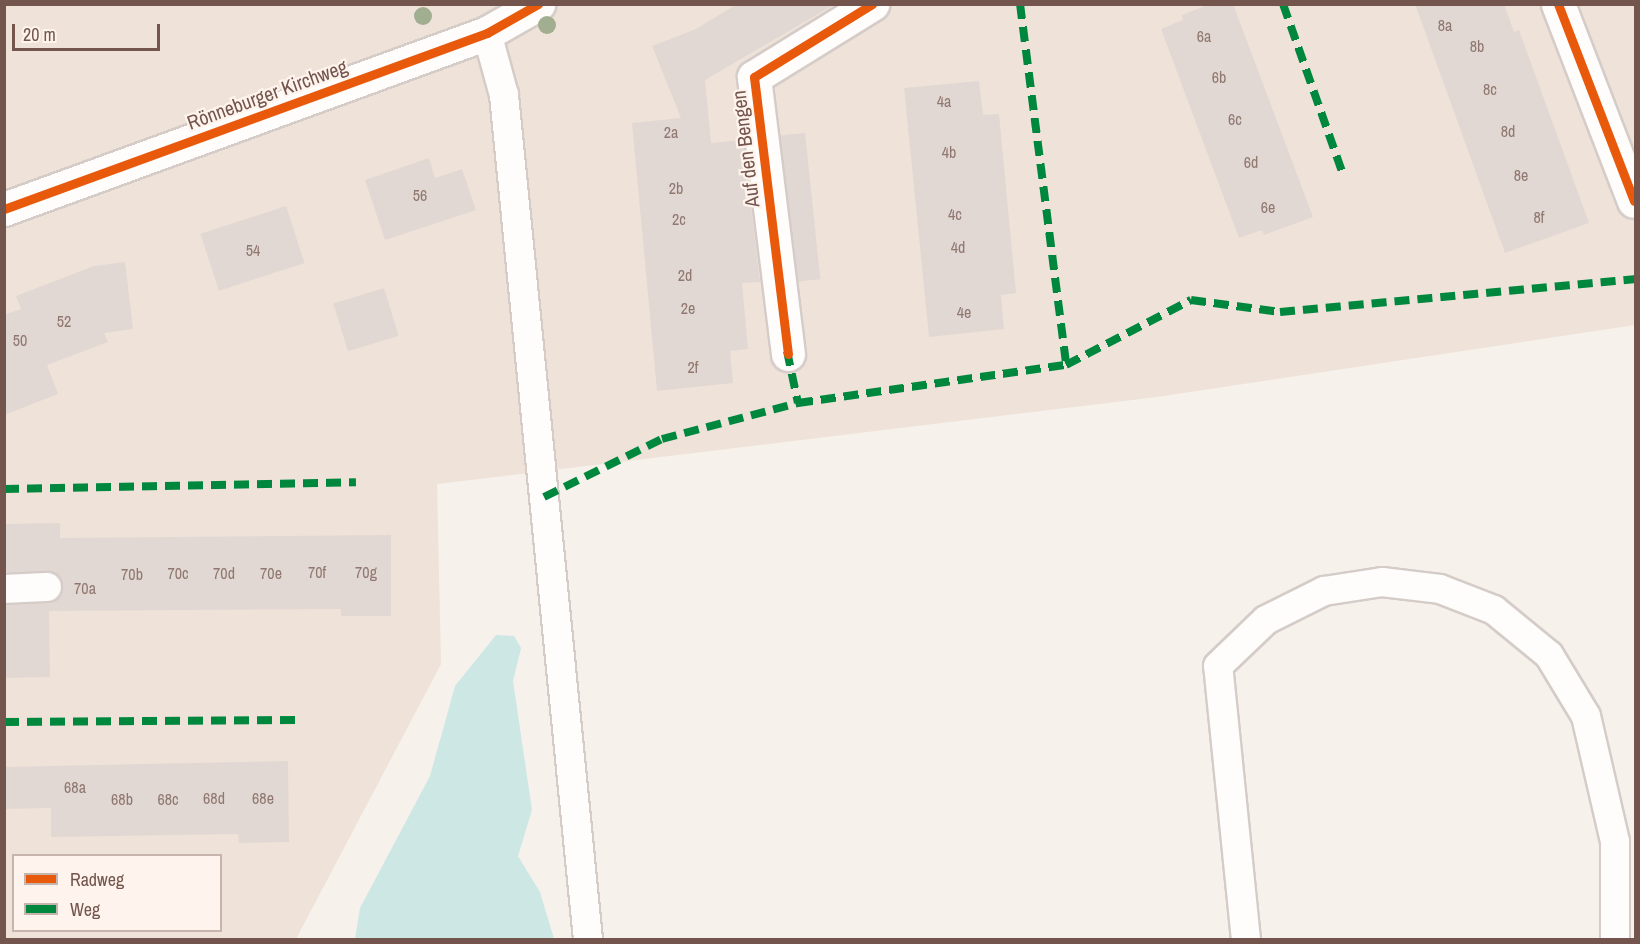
<!DOCTYPE html>
<html>
<head>
<meta charset="utf-8">
<style>
  body { margin:0 }
  #map { position:relative; width:1640px; height:944px; overflow:hidden; background:#f6f1eb; font-family:"Archivo Narrow",sans-serif }
  div>[style] { position:absolute }
  .residential>* { inset:0; background:#efe2d9 }
  .water>* { inset:0; background:#cde7e5 }
  .building>* { inset:0; background:#e2d8d3; transform-origin:0 0 }
  .roads { filter:drop-shadow(2px 0 #d5ccc8) drop-shadow(-2px 0 #d5ccc8) drop-shadow(0 2px #d5ccc8) drop-shadow(0 -2px #d5ccc8) }
  .lane>* { height:28px; margin:-14px; padding:0 14px; transform-origin:14px; border-radius:14px; background:#fefdfc }
  .street>* { height:33px; margin:-16.5px; padding:0 16.5px; transform-origin:16.5px; border-radius:16.5px; background:#fefdfc }
  .quiet>* { height:8px; margin-top:-4px; transform-origin:0; background:repeating-linear-gradient(90deg,#00873e 0 15px,transparent 0 23px) }
  .cycleway>* { height:9px; margin:-4.5px; padding:0 4.5px; transform-origin:4.5px; border-radius:4.5px; background:#e8590c }
  .trees>* { width:18px; height:18px; margin:-9px; border-radius:50%; background:#a1ae90 }
  span { translate:-50% -50%; white-space:nowrap; text-align:center; line-height:1.15; -webkit-text-stroke:4.5px #fef4ed; paint-order:stroke }
  .number-label { font-size:16px; color:#907871 }
  .number-label span { -webkit-text-stroke-width:0 }
  .street-label { font-size:20px; color:#73554d }
  .frame { position:absolute; inset:0; border:6px solid #73554d; pointer-events:none }
  .legend { position:absolute; left:12px; top:854px; width:210px; height:78px; box-sizing:border-box; background:#fef4ed; border:2px solid #c6b4ad; margin:0; padding:8px 10px; list-style:none; font-size:18px; color:#73554d }
  .legend li { display:flex; align-items:center; gap:12px; height:30px }
  .legend b { width:30px; border:2px solid #c6b4ad }
  .scale { position:absolute; left:12px; top:24px; width:148px; height:27px; box-sizing:border-box; border:3px solid #73554d; border-top:0; padding-left:8px; font-size:18px; line-height:21px; white-space:nowrap; color:#73554d; -webkit-text-stroke:4px #fef4ed; paint-order:stroke }
</style>
</head>
<body>
<div id="map">
  <div class="residential">
    <i style="clip-path:polygon(evenodd,5px 5px,1635px 5px,1635px 325px,1157px 397px,437px 484px,441px 664px,296px 939px,5px 940px,5px 5px,14px 856px,220px 856px,220px 930px,14px 930px,14px 856px)"></i>
  </div>
  <div class="water">
    <i style="clip-path:polygon(496px 635px,514px 636px,521px 648px,513px 681px,532px 810px,518px 856px,540px 892px,554px 939px,355px 939px,360px 908px,430px 776px,455px 686px)"></i>
  </div>
  <div class="building">
    <i style="clip-path:polygon(737px 4px,835px 4px,705px 80px,711px 143px,743px 140px,760px 282px,742px 283px,748px 349px,730px 351px,733px 383px,657px 391px,632px 123px,681px 118px,652px 46px,696px 29px)"></i>
    <i style="clip-path:polygon(1210px 4px,1233px 4px,1313px 217px,1264px 235px,1262px 230px,1239px 238px,1161px 29px,1183px 20px,1182px 15px)"></i>
    <i style="clip-path:polygon(1415px 4px,1504px 4px,1514px 32px,1519px 30px,1589px 223px,1505px 253px)"></i>
    <i style="clip-path:polygon(979px 81px,983px 115px,999px 114px,1016px 293px,1001px 295px,1004px 329px,929px 337px,904px 88px)"></i>
    <i style="left:805px;top:133px;width:147px;height:25px;rotate:84deg"></i>
    <i style="clip-path:polygon(429px 158px,435px 178px,462px 169px,476px 210px,385px 240px,365px 180px)"></i>
    <i style="left:286px;top:206px;width:60px;height:90px;rotate:72deg"></i>
    <i style="clip-path:polygon(125px 262px,133px 329px,104px 333px,108px 342px,47px 365px,58px 394px,4px 415px,4px 315px,21px 309px,16px 296px,94px 266px)"></i>
    <i style="left:384px;top:288px;width:50px;height:53px;rotate:73deg"></i>
    <i style="clip-path:polygon(60px 523px,60px 538px,391px 535px,391px 616px,341px 616px,341px 609px,49px 611px,50px 677px,4px 678px,4px 605px,48px 603px,61px 595px,63px 587px,54px 572px,4px 572px,4px 524px)"></i>
    <i style="clip-path:polygon(288px 761px,289px 842px,239px 843px,238px 834px,51px 837px,51px 808px,4px 809px,4px 767px)"></i>
  </div>
  <div class="roads">
    <div class="lane">
      <i style="left:487px;top:33px;width:64px;rotate:74.7deg"></i>
      <i style="left:504px;top:95px;width:849px;rotate:84.32deg"></i>
      <i style="left:4px;top:589px;width:43px;rotate:-2.7deg"></i>
      <i style="left:1246px;top:940px;width:275px;rotate:-95.8deg"></i>
      <i style="left:1218px;top:666px;width:66px;rotate:-43.8deg"></i>
      <i style="left:1266px;top:620px;width:65px;rotate:-26.6deg"></i>
      <i style="left:1324px;top:591px;width:59px;rotate:-8.8deg"></i>
      <i style="left:1382px;top:582px;width:58px;rotate:6.9deg"></i>
      <i style="left:1440px;top:589px;width:58px;rotate:21.3deg"></i>
      <i style="left:1494px;top:610px;width:71px;rotate:39.3deg"></i>
      <i style="left:1549px;top:655px;width:71px;rotate:58.8deg"></i>
      <i style="left:1586px;top:716px;width:129px;rotate:77deg"></i>
      <i style="left:1615px;top:842px;width:98px;rotate:90deg"></i>
    </div>
    <div class="street">
      <i style="left:1558px;top:4px;width:211px;rotate:68.9deg"></i>
      <i style="left:4px;top:209px;width:514px;rotate:-20.02deg"></i>
      <i style="left:487px;top:33px;width:59px;rotate:-29.6deg"></i>
      <i style="left:788px;top:354px;width:279px;rotate:-97deg"></i>
      <i style="left:754px;top:77px;width:139px;rotate:-31.7deg"></i>
    </div>
  </div>
  <div class="quiet">
    <i style="left:1020px;top:4px;width:364px;rotate:82.7deg"></i>
    <i style="left:1283px;top:4px;width:178px;rotate:70.6deg"></i>
    <i style="left:787px;top:351px;width:53px;rotate:78.1deg"></i>
    <i style="left:4px;top:489px;width:352px;rotate:-1.1deg"></i>
    <i style="left:544px;top:497px;width:131px;rotate:-26.2deg"></i>
    <i style="left:662px;top:439px;width:141px;rotate:-14.8deg"></i>
    <i style="left:798px;top:403px;width:271px;rotate:-8.1deg"></i>
    <i style="left:1066px;top:365px;width:141px;rotate:-27.5deg"></i>
    <i style="left:1191px;top:300px;width:90px;rotate:7.7deg"></i>
    <i style="left:1280px;top:312px;width:358px;rotate:-5.3deg"></i>
    <i style="left:4px;top:722px;width:292px;rotate:-0.4deg"></i>
  </div>
  <div class="cycleway">
    <i style="left:1558px;top:4px;width:211px;rotate:68.9deg"></i>
    <i style="left:4px;top:209px;width:514px;rotate:-20.02deg"></i>
    <i style="left:487px;top:33px;width:59px;rotate:-29.6deg"></i>
    <i style="left:788px;top:354px;width:279px;rotate:-97deg"></i>
    <i style="left:754px;top:77px;width:139px;rotate:-31.7deg"></i>
  </div>
  <div class="trees">
    <i style="left:423px;top:16px"></i>
    <i style="left:547px;top:25px"></i>
  </div>
  <div class="number-label">
    <span style="left:1445px;top:25px">8a</span>
    <span style="left:1204px;top:36px">6a</span>
    <span style="left:1477px;top:46px">8b</span>
    <span style="left:1219px;top:77px">6b</span>
    <span style="left:1490px;top:89px">8c</span>
    <span style="left:944px;top:101px">4a</span>
    <span style="left:1235px;top:119px">6c</span>
    <span style="left:1508px;top:131px">8d</span>
    <span style="left:671px;top:132px">2a</span>
    <span style="left:949px;top:152px">4b</span>
    <span style="left:1251px;top:162px">6d</span>
    <span style="left:1521px;top:175px">8e</span>
    <span style="left:676px;top:188px">2b</span>
    <span style="left:420px;top:195px">56</span>
    <span style="left:1268px;top:207px">6e</span>
    <span style="left:955px;top:214px">4c</span>
    <span style="left:1539px;top:217px">8f</span>
    <span style="left:679px;top:219px">2c</span>
    <span style="left:958px;top:247px">4d</span>
    <span style="left:253px;top:250px">54</span>
    <span style="left:685px;top:275px">2d</span>
    <span style="left:688px;top:308px">2e</span>
    <span style="left:964px;top:312px">4e</span>
    <span style="left:64px;top:321px">52</span>
    <span style="left:20px;top:340px">50</span>
    <span style="left:693px;top:367px">2f</span>
    <span style="left:317px;top:572px">70f</span>
    <span style="left:366px;top:572px">70g</span>
    <span style="left:178px;top:573px">70c</span>
    <span style="left:224px;top:573px">70d</span>
    <span style="left:271px;top:573px">70e</span>
    <span style="left:132px;top:574px">70b</span>
    <span style="left:85px;top:588px">70a</span>
    <span style="left:75px;top:787px">68a</span>
    <span style="left:214px;top:798px">68d</span>
    <span style="left:263px;top:798px">68e</span>
    <span style="left:122px;top:799px">68b</span>
    <span style="left:168px;top:799px">68c</span>
  </div>
  <div class="street-label">
    <span style="left:267px;top:94px;rotate:-20deg">Rönneburger Kirchweg</span>
    <span style="left:745px;top:149px;rotate:-97deg">Auf den Bengen</span>
  </div>
  <div class="frame"></div>
  <ul class="legend">
  <li><b style="height:8px;background:#e8590c"></b>Radweg</li>
  <li><b style="height:8px;background:#00873e"></b>Weg</li>
  </ul>
  <div class="scale">20 m</div>
</div>
</body>
</html>
